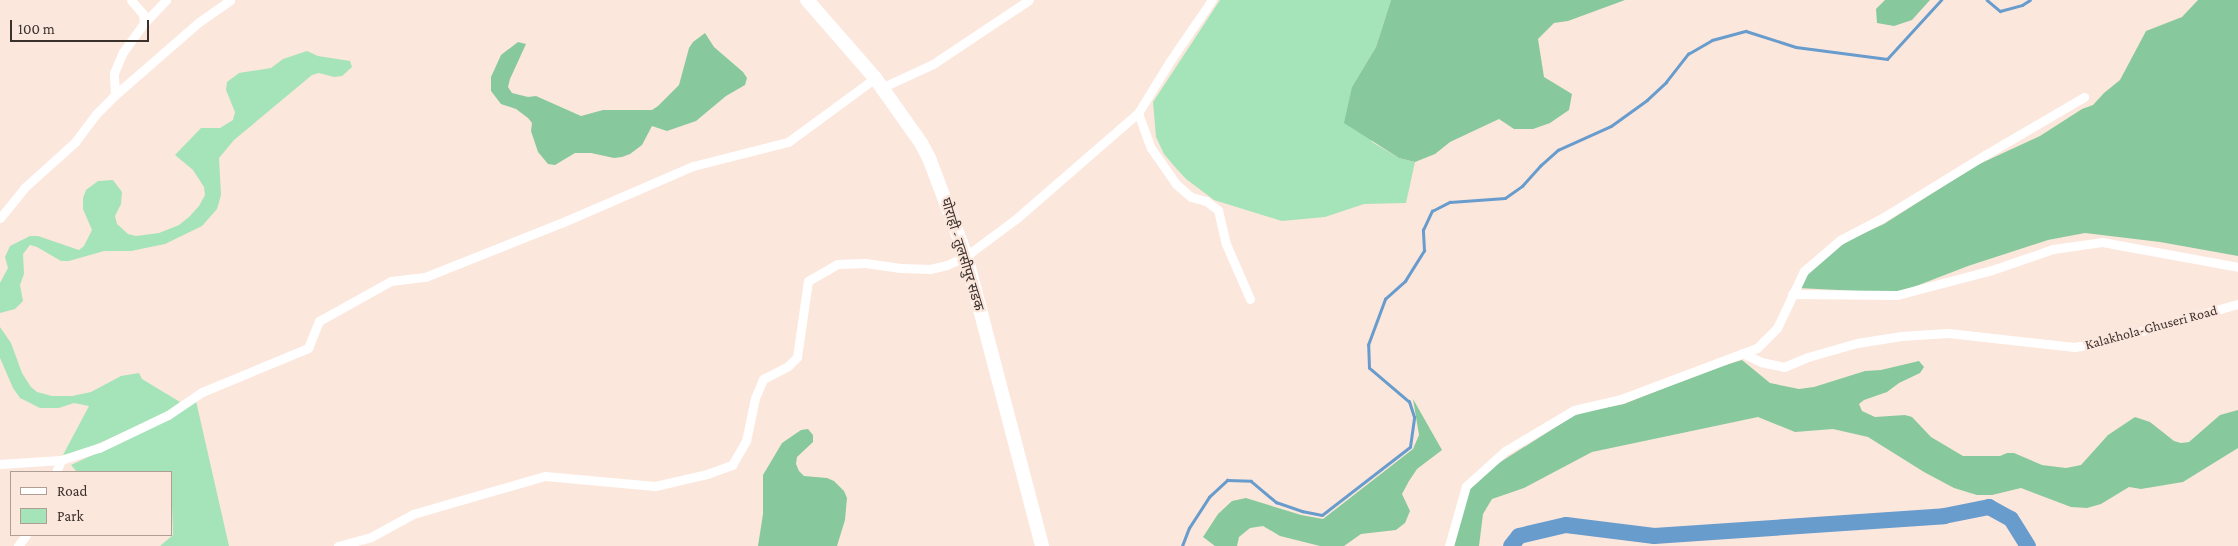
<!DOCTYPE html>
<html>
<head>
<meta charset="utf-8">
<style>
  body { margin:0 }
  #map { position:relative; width:2238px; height:546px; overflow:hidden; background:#fce7dd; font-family:"Crimson Pro","Noto Sans Devanagari",serif }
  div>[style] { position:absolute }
  .green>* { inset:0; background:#a5e3b9 }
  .forest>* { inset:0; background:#87c99d }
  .stream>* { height:2.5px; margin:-1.25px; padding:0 1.25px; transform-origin:1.25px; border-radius:1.25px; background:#689ccd }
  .river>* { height:16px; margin:-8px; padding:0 8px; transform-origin:8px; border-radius:8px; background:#689ccd }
  .street>* { height:9px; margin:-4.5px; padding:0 4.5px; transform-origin:4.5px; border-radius:4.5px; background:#fff }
  .primary>* { height:14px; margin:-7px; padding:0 7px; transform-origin:7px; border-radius:7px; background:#fff }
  span { translate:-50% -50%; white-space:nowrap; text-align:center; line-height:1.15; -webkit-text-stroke:4.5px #fce7dd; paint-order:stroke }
  .street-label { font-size:14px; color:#3a302c }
  .legend { position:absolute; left:10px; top:471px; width:162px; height:65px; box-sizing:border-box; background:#fce7dd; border:1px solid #ae9e96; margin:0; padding:6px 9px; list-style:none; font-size:15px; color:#3a302c }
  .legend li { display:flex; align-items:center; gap:10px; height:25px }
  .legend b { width:25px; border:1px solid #ae9e96 }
  .scale { position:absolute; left:10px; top:20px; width:139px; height:22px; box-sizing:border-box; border:2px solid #3a302c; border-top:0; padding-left:6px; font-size:15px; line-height:18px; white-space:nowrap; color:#3a302c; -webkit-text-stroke:4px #fce7dd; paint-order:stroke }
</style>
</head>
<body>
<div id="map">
  <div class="green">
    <i style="clip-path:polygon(1220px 0,1391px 0,1376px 47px,1352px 87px,1372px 142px,1399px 158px,1415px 162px,1406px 203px,1364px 204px,1325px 217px,1282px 221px,1214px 200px,1186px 179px,1175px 167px,1164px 154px,1156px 137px,1153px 102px)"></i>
    <i style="clip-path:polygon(307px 51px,318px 56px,350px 61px,352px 67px,342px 76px,334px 77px,319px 73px,312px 75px,234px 140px,219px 158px,221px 195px,217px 209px,202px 226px,165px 244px,131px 251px,104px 251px,69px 261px,61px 261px,37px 247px,30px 245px,23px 254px,24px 274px,20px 285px,23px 301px,15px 309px,0 313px,0 283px,8px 268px,5px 257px,10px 246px,30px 236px,38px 236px,79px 250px,84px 246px,92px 230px,83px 209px,83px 198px,86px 190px,98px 181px,113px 180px,122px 192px,121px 204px,115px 216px,117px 224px,128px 234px,136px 236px,159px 233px,179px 225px,189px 217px,199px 206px,205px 195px,204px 187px,193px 170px,175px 155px,201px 128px,220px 128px,233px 120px,235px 112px,226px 90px,227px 82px,239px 73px,271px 68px,283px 59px)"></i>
    <i style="clip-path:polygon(0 327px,11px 343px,22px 373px,31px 387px,37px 392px,52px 396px,72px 396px,91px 392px,121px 376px,139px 373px,142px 379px,180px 402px,167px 412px,78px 453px,63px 455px,89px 406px,74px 403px,59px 408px,40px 408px,20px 398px,13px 388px,0 358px)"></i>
    <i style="clip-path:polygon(196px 401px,229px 546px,160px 546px,173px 535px,171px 472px,77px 472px,71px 465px,170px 419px)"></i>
  </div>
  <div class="forest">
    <i style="clip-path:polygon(1391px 0,1625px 0,1568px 21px,1554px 23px,1538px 39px,1544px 77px,1572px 94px,1569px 110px,1550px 123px,1533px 129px,1514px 129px,1499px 119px,1450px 142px,1435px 154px,1415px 162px,1399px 158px,1344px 123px,1352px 87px,1376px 47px)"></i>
    <i style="clip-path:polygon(1885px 0,1930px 0,1912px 20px,1894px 26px,1877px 23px,1876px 9px)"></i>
    <i style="clip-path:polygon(2198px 0,2238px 0,2238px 256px,2160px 242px,2085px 233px,2048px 240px,1968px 266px,1898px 293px,1798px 288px,1806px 272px,1845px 242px,1884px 224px,1975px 166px,2040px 136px,2082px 109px,2093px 105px,2104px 93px,2120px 80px,2146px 31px,2182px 17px)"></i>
    <i style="clip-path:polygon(705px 33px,714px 47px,743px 72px,747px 78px,745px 85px,726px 96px,696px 121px,667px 131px,652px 126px,642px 145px,630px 154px,622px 157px,614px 158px,591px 153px,575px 153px,555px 165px,548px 164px,538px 152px,531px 131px,532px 123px,528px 118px,516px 109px,501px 104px,491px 91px,491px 77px,501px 55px,518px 42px,526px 44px,510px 79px,508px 87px,512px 93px,528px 97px,536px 96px,581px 116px,603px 110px,652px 110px,658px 106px,679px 85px,689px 48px,693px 42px)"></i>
    <i style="clip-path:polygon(1742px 360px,1770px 383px,1799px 389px,1814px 387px,1865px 371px,1881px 370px,1919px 361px,1924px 367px,1920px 373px,1899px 383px,1887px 392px,1864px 400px,1859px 404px,1862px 411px,1875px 417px,1905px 415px,1912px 417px,1931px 437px,1963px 456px,2000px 456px,2007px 453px,2014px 453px,2042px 465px,2066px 468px,2081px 465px,2108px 435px,2135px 417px,2150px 422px,2174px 441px,2181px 443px,2189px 442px,2220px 415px,2238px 410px,2238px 448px,2183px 482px,2141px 489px,2129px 487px,2101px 504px,2087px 508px,2071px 507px,2021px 488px,1992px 495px,1977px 495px,1954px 488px,1924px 472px,1868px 437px,1833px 429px,1795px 432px,1758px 417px,1592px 452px,1524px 488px,1492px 499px,1483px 514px,1479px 546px,1454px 546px,1465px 498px,1470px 488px,1491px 468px,1578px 413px,1624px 404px,1715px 368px)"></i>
    <i style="clip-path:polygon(1413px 399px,1442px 450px,1417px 469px,1409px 481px,1402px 494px,1410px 511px,1405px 523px,1396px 530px,1361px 534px,1344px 546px,1320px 546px,1280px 536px,1263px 526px,1250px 528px,1239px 537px,1237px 546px,1215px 546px,1203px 537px,1218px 514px,1232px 501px,1246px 498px,1301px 515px,1323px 519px,1413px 449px,1419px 435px)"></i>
    <i style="clip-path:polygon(808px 429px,813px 435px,813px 442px,797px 457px,796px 464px,799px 471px,804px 476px,827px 478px,834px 481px,844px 491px,847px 498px,845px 520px,837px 546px,758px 546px,763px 514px,763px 475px,782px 443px,801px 430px)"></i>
  </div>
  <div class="stream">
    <i style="left:1987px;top:0;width:17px;rotate:40deg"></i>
    <i style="left:2000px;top:11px;width:23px;rotate:-15deg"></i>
    <i style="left:2022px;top:5px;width:9px;rotate:-32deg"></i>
    <i style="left:1182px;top:546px;width:19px;rotate:-69deg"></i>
    <i style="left:1189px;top:528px;width:37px;rotate:-57deg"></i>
    <i style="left:1209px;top:497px;width:25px;rotate:-43deg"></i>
    <i style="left:1227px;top:480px;width:24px;rotate:2deg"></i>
    <i style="left:1251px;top:481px;width:33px;rotate:40deg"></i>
    <i style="left:1276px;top:502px;width:28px;rotate:19deg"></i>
    <i style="left:1302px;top:511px;width:20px;rotate:11deg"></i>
    <i style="left:1322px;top:515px;width:111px;rotate:-37.7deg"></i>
    <i style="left:1410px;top:447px;width:30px;rotate:-82deg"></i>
    <i style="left:1414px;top:417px;width:16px;rotate:-108deg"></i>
    <i style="left:1409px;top:402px;width:52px;rotate:-139.6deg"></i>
    <i style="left:1369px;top:368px;width:23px;rotate:-92deg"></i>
    <i style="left:1368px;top:345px;width:49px;rotate:-69.7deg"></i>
    <i style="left:1385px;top:299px;width:27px;rotate:-42deg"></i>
    <i style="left:1405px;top:281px;width:36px;rotate:-58deg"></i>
    <i style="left:1424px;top:251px;width:21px;rotate:-93deg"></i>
    <i style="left:1423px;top:230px;width:21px;rotate:-65deg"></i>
    <i style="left:1432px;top:211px;width:20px;rotate:-27deg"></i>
    <i style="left:1450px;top:202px;width:55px;rotate:-4.2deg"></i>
    <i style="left:1505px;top:198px;width:21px;rotate:-35deg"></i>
    <i style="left:1522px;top:186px;width:27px;rotate:-48deg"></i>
    <i style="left:1540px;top:166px;width:24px;rotate:-42deg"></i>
    <i style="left:1558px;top:150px;width:58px;rotate:-24.4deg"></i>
    <i style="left:1611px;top:126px;width:44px;rotate:-35.8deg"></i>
    <i style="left:1647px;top:100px;width:26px;rotate:-43deg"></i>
    <i style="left:1666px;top:82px;width:36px;rotate:-52deg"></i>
    <i style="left:1688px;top:54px;width:28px;rotate:-30deg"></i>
    <i style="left:1712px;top:40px;width:35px;rotate:-15deg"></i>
    <i style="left:1746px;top:31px;width:52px;rotate:17.7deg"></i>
    <i style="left:1796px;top:47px;width:92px;rotate:7.5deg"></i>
    <i style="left:1887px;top:59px;width:80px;rotate:-47.5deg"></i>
  </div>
  <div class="river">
    <i style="left:1511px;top:546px;width:13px;rotate:-51deg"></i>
    <i style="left:1519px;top:536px;width:48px;rotate:-13.2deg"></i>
    <i style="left:1566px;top:525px;width:89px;rotate:7.1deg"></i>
    <i style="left:1654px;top:536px;width:291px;rotate:-3.9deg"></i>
    <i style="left:1944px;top:516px;width:46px;rotate:-11.3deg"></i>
    <i style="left:1989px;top:507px;width:25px;rotate:29deg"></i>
    <i style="left:2011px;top:519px;width:32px;rotate:58deg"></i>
  </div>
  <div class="street">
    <i style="left:144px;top:23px;width:32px;rotate:-46deg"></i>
    <i style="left:881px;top:88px;width:57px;rotate:-24.8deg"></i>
    <i style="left:933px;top:64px;width:115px;rotate:-33.7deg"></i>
    <i style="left:115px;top:95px;width:22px;rotate:-93deg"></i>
    <i style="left:114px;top:73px;width:23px;rotate:-67deg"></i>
    <i style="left:123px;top:52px;width:36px;rotate:-54deg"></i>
    <i style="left:144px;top:23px;width:9px;rotate:-96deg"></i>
    <i style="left:143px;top:14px;width:18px;rotate:-131deg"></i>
    <i style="left:1138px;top:113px;width:37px;rotate:70deg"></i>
    <i style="left:1151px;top:148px;width:44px;rotate:55.2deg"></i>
    <i style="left:1176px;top:184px;width:20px;rotate:41deg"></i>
    <i style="left:1191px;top:197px;width:16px;rotate:15deg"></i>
    <i style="left:1206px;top:201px;width:15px;rotate:37deg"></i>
    <i style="left:1218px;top:210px;width:35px;rotate:77deg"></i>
    <i style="left:1226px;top:244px;width:60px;rotate:66.4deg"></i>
    <i style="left:0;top:218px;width:38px;rotate:-51deg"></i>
    <i style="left:24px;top:188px;width:69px;rotate:-42deg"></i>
    <i style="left:75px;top:142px;width:35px;rotate:-53deg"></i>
    <i style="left:96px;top:114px;width:27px;rotate:-45deg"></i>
    <i style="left:115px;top:95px;width:111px;rotate:-41deg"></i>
    <i style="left:199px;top:22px;width:38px;rotate:-35deg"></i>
    <i style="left:1792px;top:294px;width:105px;rotate:0.5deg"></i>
    <i style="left:1897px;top:295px;width:98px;rotate:-14.7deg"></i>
    <i style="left:1992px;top:270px;width:65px;rotate:-19deg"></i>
    <i style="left:2053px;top:249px;width:49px;rotate:-8.1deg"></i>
    <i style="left:2102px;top:242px;width:138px;rotate:10.4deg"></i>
    <i style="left:1742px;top:353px;width:21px;rotate:25deg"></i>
    <i style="left:1761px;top:362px;width:24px;rotate:12deg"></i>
    <i style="left:1784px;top:367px;width:26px;rotate:-23deg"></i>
    <i style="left:1808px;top:357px;width:51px;rotate:-15.9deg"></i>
    <i style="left:1857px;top:343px;width:45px;rotate:-9deg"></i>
    <i style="left:1901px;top:336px;width:47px;rotate:-3.7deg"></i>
    <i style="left:1948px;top:333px;width:127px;rotate:6.3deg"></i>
    <i style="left:2074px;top:347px;width:25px;rotate:-9deg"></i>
    <i style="left:2099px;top:343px;width:144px;rotate:-15.7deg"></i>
    <i style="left:0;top:464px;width:61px;rotate:-3.8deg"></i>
    <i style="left:61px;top:460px;width:40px;rotate:-18deg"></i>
    <i style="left:99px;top:448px;width:76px;rotate:-25.6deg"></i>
    <i style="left:168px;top:415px;width:41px;rotate:-34.1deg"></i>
    <i style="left:202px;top:392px;width:115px;rotate:-22.5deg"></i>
    <i style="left:308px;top:348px;width:29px;rotate:-68deg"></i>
    <i style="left:319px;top:321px;width:82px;rotate:-29.1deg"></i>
    <i style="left:391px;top:281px;width:34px;rotate:-7deg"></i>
    <i style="left:425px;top:277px;width:146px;rotate:-21.7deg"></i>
    <i style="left:561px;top:223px;width:144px;rotate:-23.4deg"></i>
    <i style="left:693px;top:166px;width:98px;rotate:-14.2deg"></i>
    <i style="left:788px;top:142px;width:108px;rotate:-36.3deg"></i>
    <i style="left:56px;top:472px;width:13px;rotate:-67deg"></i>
    <i style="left:18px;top:546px;width:14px;rotate:-54deg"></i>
    <i style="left:338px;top:546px;width:34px;rotate:-15deg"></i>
    <i style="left:371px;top:537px;width:48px;rotate:-28.7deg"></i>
    <i style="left:413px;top:514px;width:137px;rotate:-16.1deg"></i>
    <i style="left:545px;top:476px;width:110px;rotate:5.2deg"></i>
    <i style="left:655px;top:486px;width:53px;rotate:-13deg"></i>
    <i style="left:707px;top:474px;width:27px;rotate:-20deg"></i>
    <i style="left:732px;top:465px;width:28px;rotate:-60deg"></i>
    <i style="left:746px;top:441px;width:44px;rotate:-78.2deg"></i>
    <i style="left:755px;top:398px;width:21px;rotate:-67deg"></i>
    <i style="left:763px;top:379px;width:28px;rotate:-27deg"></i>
    <i style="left:788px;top:366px;width:13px;rotate:-45deg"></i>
    <i style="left:797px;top:357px;width:77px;rotate:-81.8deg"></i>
    <i style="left:808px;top:281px;width:34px;rotate:-30deg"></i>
    <i style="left:838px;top:264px;width:27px;rotate:-2deg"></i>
    <i style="left:865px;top:263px;width:36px;rotate:8deg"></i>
    <i style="left:901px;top:268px;width:29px;rotate:2deg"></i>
    <i style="left:930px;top:269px;width:17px;rotate:-13deg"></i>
    <i style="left:947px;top:265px;width:21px;rotate:-25deg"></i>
    <i style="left:966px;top:256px;width:64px;rotate:-36.7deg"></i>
    <i style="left:1017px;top:218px;width:160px;rotate:-41deg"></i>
    <i style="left:1138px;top:113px;width:61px;rotate:-58.4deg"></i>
    <i style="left:1170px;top:61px;width:74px;rotate:-55.5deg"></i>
    <i style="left:1449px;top:546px;width:62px;rotate:-74.2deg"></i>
    <i style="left:1466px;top:486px;width:52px;rotate:-41.9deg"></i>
    <i style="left:1505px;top:451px;width:80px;rotate:-30.7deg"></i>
    <i style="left:1574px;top:410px;width:48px;rotate:-13.2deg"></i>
    <i style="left:1621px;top:399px;width:145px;rotate:-20.6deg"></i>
    <i style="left:1757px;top:348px;width:28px;rotate:-45deg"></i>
    <i style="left:1777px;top:328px;width:63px;rotate:-64.7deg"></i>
    <i style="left:1804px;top:271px;width:48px;rotate:-40.7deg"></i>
    <i style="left:1840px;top:240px;width:47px;rotate:-27.6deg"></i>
    <i style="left:1882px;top:218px;width:121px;rotate:-31.5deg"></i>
    <i style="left:1985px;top:155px;width:115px;rotate:-30.4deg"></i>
  </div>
  <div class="primary">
    <i style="left:807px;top:0;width:103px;rotate:48.9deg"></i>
    <i style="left:875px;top:78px;width:80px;rotate:54.7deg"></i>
    <i style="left:921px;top:143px;width:17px;rotate:62deg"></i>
    <i style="left:929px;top:158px;width:105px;rotate:69.3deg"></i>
    <i style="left:966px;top:256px;width:300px;rotate:75.3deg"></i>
  </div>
  <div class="street-label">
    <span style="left:963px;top:254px;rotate:73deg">घोराही - तुलसीपुर सडक</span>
    <span style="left:2151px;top:327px;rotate:-15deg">Kalakhola-Ghuseri Road</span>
  </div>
  <ul class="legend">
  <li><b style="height:6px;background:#fff"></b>Road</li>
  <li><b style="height:14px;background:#a5e3b9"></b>Park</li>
  </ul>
  <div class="scale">100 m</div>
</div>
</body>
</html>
